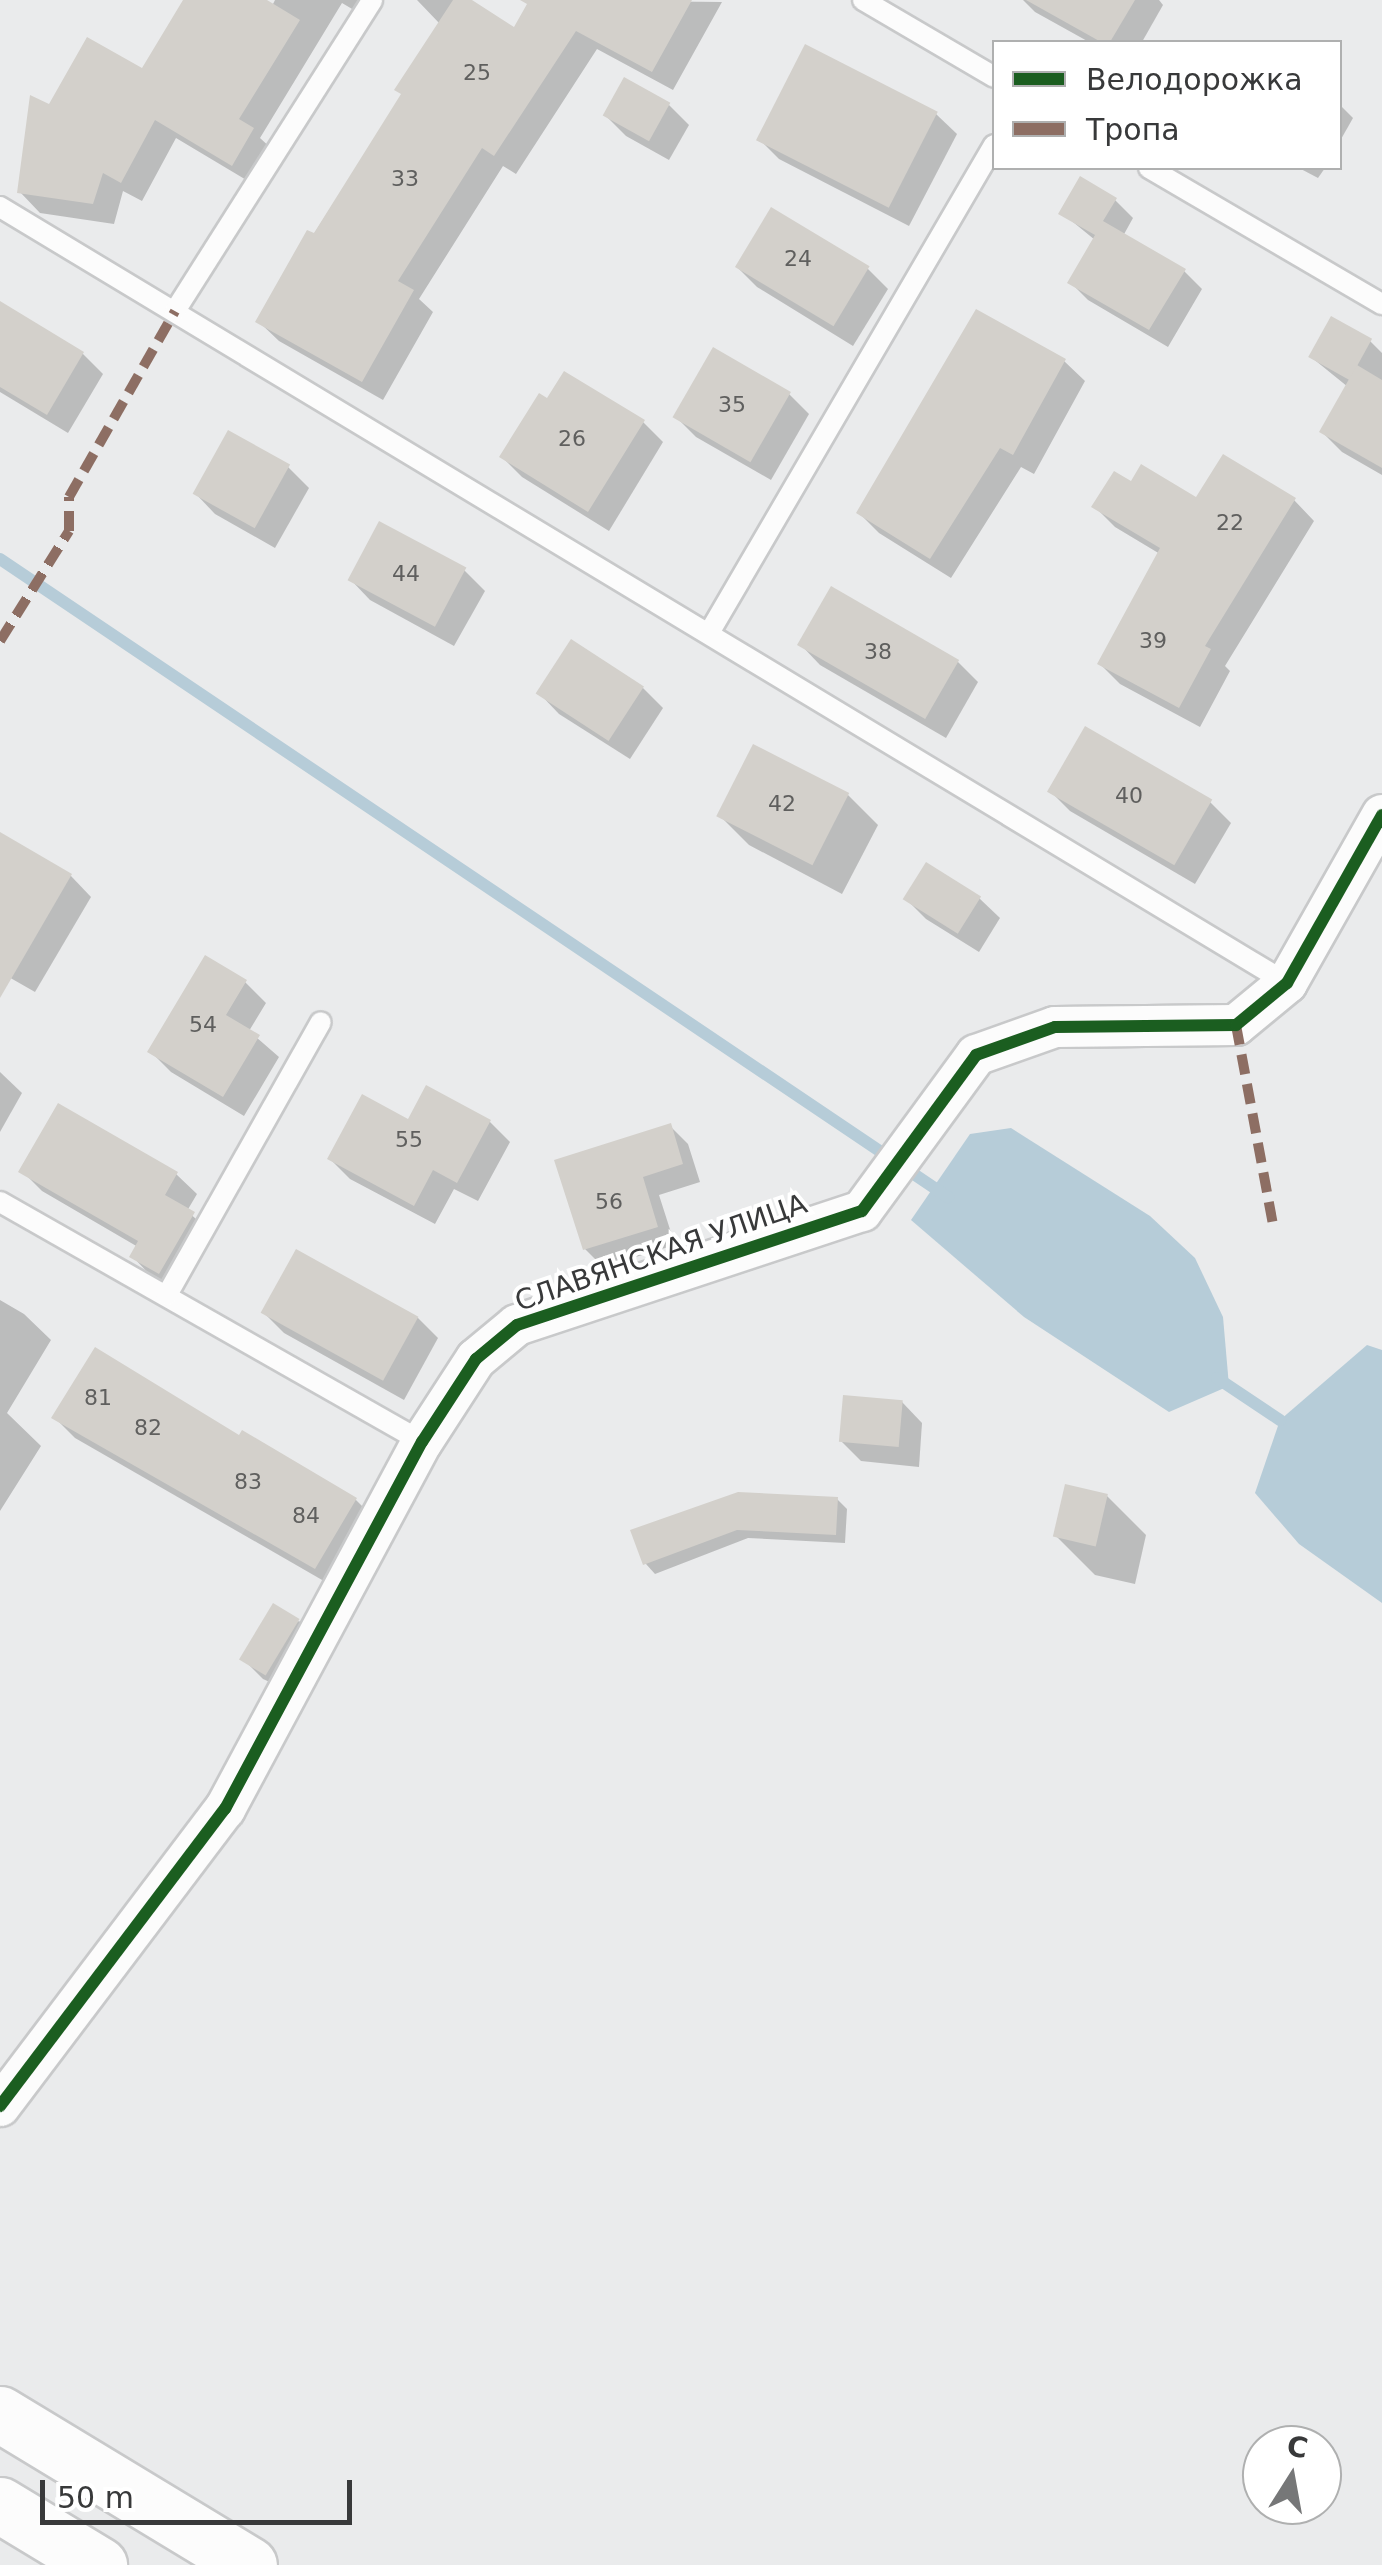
<!DOCTYPE html>
<html>
<head>
<meta charset="utf-8">
<style>
  body { margin:0 }
  #map { position:relative; width:1382px; height:2565px; overflow:hidden; background:#eaebec; font-family:"DejaVu Sans",sans-serif }
  div>[style] { position:absolute }
  .water>* { inset:0; background:#b6ccd8 }
  .shadow>* { inset:0; background:#0003 }
  .stream>* { height:12px; margin:-6px; padding:0 6px; transform-origin:6px; border-radius:6px; background:#b6ccd8 }
  .building>* { inset:0; background:#d3d0cb; transform-origin:0 0 }
  .roads { filter:drop-shadow(2px 0 #c8c9ca) drop-shadow(-2px 0 #c8c9ca) drop-shadow(0 2px #c8c9ca) drop-shadow(0 -2px #c8c9ca) }
  .service>* { height:20px; margin:-10px; padding:0 10px; transform-origin:10px; border-radius:10px; background:#fcfcfc }
  .minor>* { height:40px; margin:-20px; padding:0 20px; transform-origin:20px; border-radius:20px; background:#fcfcfc }
  .primary>* { height:55px; margin:-27.5px; padding:0 27.5px; transform-origin:27.5px; border-radius:27.5px; background:#fcfcfc }
  .quiet>* { height:10px; margin-top:-5px; transform-origin:0; background:repeating-linear-gradient(90deg,#8d6e63 0 20px,transparent 0 30px) }
  .cycleway>* { height:12px; margin:-6px; padding:0 6px; transform-origin:6px; border-radius:6px; background:#1b5e20 }
  span { translate:-50% -50%; white-space:nowrap; text-align:center; line-height:1.15; -webkit-text-stroke:8px #fff; paint-order:stroke }
  .number-label { font-size:22px; color:#5f5f5e }
  .number-label span { -webkit-text-stroke-width:0 }
  .street-label { font-size:28px; color:#38393a }
  .legend { position:absolute; left:992px; top:40px; width:350px; height:130px; box-sizing:border-box; background:#fff; border:2px solid #afb0b0; margin:0; padding:12px 18px; list-style:none; font-size:30px; color:#38393a }
  .legend li { display:flex; align-items:center; gap:20px; height:50px }
  .legend b { width:50px; border:2px solid #afb0b0 }
  .north { position:absolute; left:1242px; top:2425px; width:100px; height:100px; box-sizing:border-box; background:#fff; border:2px solid #afb0b0; border-radius:50%; rotate:11deg; font-size:28px; font-weight:700; line-height:40px; text-align:center; color:#38393a }
  .north::after { content:''; display:block; margin:auto; width:35px; height:45px; background:#767778; clip-path:polygon(50% 0,100% 100%,50% 72%,0 100%) }
  .scale { position:absolute; left:40px; top:2480px; width:312px; height:45px; box-sizing:border-box; border:5px solid #38393a; border-top:0; padding-left:12px; font-size:30px; line-height:35px; white-space:nowrap; color:#38393a; -webkit-text-stroke:8px #fff; paint-order:stroke }
</style>
</head>
<body>
<div id="map">
  <div class="water">
    <i style="clip-path:polygon(1011px 1128px,1150px 1216px,1195px 1258px,1223px 1317px,1229px 1386px,1169px 1412px,1024px 1317px,911px 1220px,970px 1134px)"></i>
    <i style="clip-path:polygon(1367px 1345px,1382px 1350px,1382px 1603px,1299px 1544px,1255px 1493px,1280px 1420px)"></i>
  </div>
  <div class="shadow">
    <i style="clip-path:polygon(186px 0,262px 0,272px 6px,275px 0,373px 0,364px 16px,342px 3px,260px 138px,273px 150px,253px 184px,176px 138px,142px 201px,123px 191px,114px 224px,40px 213px,20px 192px,50px 108px,143px 72px)"></i>
    <i style="clip-path:polygon(417px 0,467px 0,515px 31px,532px 0,722px 2px,673px 90px,597px 49px,516px 174px,503px 166px,419px 299px,433px 312px,383px 400px,279px 341px,258px 321px,403px 95px,440px 24px)"></i>
    <i style="clip-path:polygon(1023px 0,1159px 0,1163px 5px,1142px 42px,1089px 42px,1035px 12px)"></i>
    <i style="clip-path:polygon(669px 105px,689px 125px,669px 160px,626px 136px,606px 116px)"></i>
    <i style="clip-path:polygon(1340px 105px,1353px 118px,1340px 141px)"></i>
    <i style="clip-path:polygon(936px 114px,957px 134px,909px 226px,779px 159px,759px 139px)"></i>
    <i style="clip-path:polygon(1299px 168px,1325px 168px,1318px 178px)"></i>
    <i style="clip-path:polygon(1115px 200px,1133px 218px,1123px 236px,1184px 271px,1202px 289px,1168px 347px,1088px 300px,1070px 282px,1095px 240px,1062px 213px)"></i>
    <i style="clip-path:polygon(737px 267px,868px 269px,888px 289px,853px 346px,757px 287px)"></i>
    <i style="clip-path:polygon(0 309px,83px 354px,103px 374px,68px 433px,0 392px)"></i>
    <i style="clip-path:polygon(1370px 341px,1382px 353px,1382px 475px,1342px 452px,1322px 432px,1348px 387px,1311px 357px)"></i>
    <i style="clip-path:polygon(1064px 361px,1085px 381px,1034px 474px,1021px 467px,951px 578px,879px 533px,859px 513px)"></i>
    <i style="clip-path:polygon(789px 394px,809px 414px,771px 480px,696px 437px,676px 417px)"></i>
    <i style="clip-path:polygon(548px 402px,643px 422px,663px 442px,609px 531px,522px 477px,502px 457px)"></i>
    <i style="clip-path:polygon(288px 467px,309px 488px,275px 548px,215px 514px,195px 493px)"></i>
    <i style="clip-path:polygon(1197px 500px,1294px 500px,1314px 521px,1225px 666px,1230px 671px,1200px 727px,1120px 684px,1100px 664px,1160px 554px,1115px 527px,1095px 507px)"></i>
    <i style="clip-path:polygon(464px 570px,485px 591px,454px 646px,370px 600px,350px 579px)"></i>
    <i style="clip-path:polygon(800px 644px,958px 662px,978px 682px,946px 738px,820px 665px)"></i>
    <i style="clip-path:polygon(643px 688px,663px 708px,630px 759px,559px 714px,539px 693px)"></i>
    <i style="clip-path:polygon(1050px 791px,1210px 802px,1231px 823px,1195px 884px,1070px 811px)"></i>
    <i style="clip-path:polygon(848px 795px,878px 825px,842px 894px,749px 845px,719px 815px)"></i>
    <i style="clip-path:polygon(0 835px,71px 876px,91px 897px,35px 992px,0 972px)"></i>
    <i style="clip-path:polygon(979px 898px,1000px 918px,979px 952px,926px 919px,906px 899px)"></i>
    <i style="clip-path:polygon(245px 982px,266px 1003px,249px 1031px,279px 1057px,244px 1116px,171px 1072px,150px 1051px)"></i>
    <i style="clip-path:polygon(0 1072px,22px 1093px,0 1132px)"></i>
    <i style="clip-path:polygon(409px 1122px,490px 1122px,510px 1142px,478px 1201px,454px 1189px,435px 1224px,350px 1179px,330px 1159px)"></i>
    <i style="clip-path:polygon(670px 1126px,688px 1144px,700px 1182px,659px 1195px,675px 1245px,603px 1267px,585px 1249px)"></i>
    <i style="clip-path:polygon(22px 1171px,176px 1174px,197px 1194px,187px 1211px,213px 1234px,180px 1292px,152px 1277px,132px 1256px,138px 1247px,42px 1191px)"></i>
    <i style="clip-path:polygon(0 1300px,24px 1314px,51px 1340px,7px 1413px,41px 1446px,0 1511px)"></i>
    <i style="clip-path:polygon(264px 1313px,418px 1318px,438px 1338px,404px 1400px,284px 1333px)"></i>
    <i style="clip-path:polygon(902px 1402px,922px 1423px,919px 1467px,861px 1461px,841px 1441px)"></i>
    <i style="clip-path:polygon(55px 1418px,240px 1438px,356px 1500px,376px 1520px,336px 1588px,75px 1438px)"></i>
    <i style="clip-path:polygon(1107px 1496px,1146px 1535px,1135px 1584px,1095px 1575px,1056px 1536px)"></i>
    <i style="clip-path:polygon(837px 1499px,847px 1509px,845px 1543px,748px 1538px,655px 1574px,646px 1564px,633px 1532px)"></i>
    <i style="clip-path:polygon(299px 1621px,319px 1641px,292px 1692px,263px 1679px,243px 1659px)"></i>
  </div>
  <div class="stream">
    <i style="left:0;top:559px;width:1143px;rotate:33.94deg"></i>
    <i style="left:1217px;top:1378px;width:76px;rotate:33.7deg"></i>
  </div>
  <div class="building">
    <i style="clip-path:polygon(183px 0,267px 0,300px 20px,239px 119px,254px 128px,232px 166px,155px 120px,121px 183px,103px 173px,93px 204px,17px 193px,30px 95px,49px 104px,87px 37px,142px 68px)"></i>
    <i style="clip-path:polygon(453px 0,472px 0,514px 27px,527px 4px,520px 0,692px 0,652px 72px,576px 31px,494px 156px,482px 148px,398px 281px,414px 290px,362px 382px,255px 322px,307px 230px,314px 233px,401px 94px,394px 90px)"></i>
    <i style="clip-path:polygon(1026px 0,1135px 0,1110px 42px,1101px 42px)"></i>
    <i style="left:805px;top:44px;width:149px;height:108px;rotate:27deg"></i>
    <i style="left:624px;top:77px;width:53px;height:44px;rotate:29deg"></i>
    <i style="clip-path:polygon(1080px 176px,1117px 198px,1103px 221px,1186px 269px,1149px 330px,1067px 283px,1095px 235px,1058px 214px)"></i>
    <i style="left:771px;top:207px;width:115px;height:70px;rotate:31deg"></i>
    <i style="clip-path:polygon(0 301px,84px 352px,47px 415px,0 387px)"></i>
    <i style="clip-path:polygon(976px 309px,1066px 359px,1013px 455px,1000px 448px,930px 559px,856px 513px)"></i>
    <i style="left:1331px;top:316px;width:47px;height:47px;rotate:29deg"></i>
    <i style="left:713px;top:347px;width:90px;height:81px;rotate:30deg"></i>
    <i style="clip-path:polygon(1357px 365px,1382px 380px,1382px 468px,1319px 432px)"></i>
    <i style="clip-path:polygon(564px 371px,645px 420px,588px 512px,499px 457px,539px 393px,547px 398px)"></i>
    <i style="left:228px;top:430px;width:71px;height:73px;rotate:29deg"></i>
    <i style="clip-path:polygon(1223px 454px,1296px 498px,1205px 646px,1211px 649px,1179px 708px,1097px 664px,1160px 548px,1091px 507px,1114px 471px,1131px 481px,1141px 464px,1196px 497px)"></i>
    <i style="left:379px;top:521px;width:99px;height:67px;rotate:28deg"></i>
    <i style="left:831px;top:586px;width:148px;height:68px;rotate:30deg"></i>
    <i style="left:571px;top:639px;width:87px;height:65px;rotate:33deg"></i>
    <i style="left:1085px;top:726px;width:147px;height:76px;rotate:30deg"></i>
    <i style="left:753px;top:744px;width:108px;height:81px;rotate:27deg"></i>
    <i style="clip-path:polygon(0 832px,72px 874px,0 998px)"></i>
    <i style="left:926px;top:862px;width:65px;height:44px;rotate:32deg"></i>
    <i style="clip-path:polygon(205px 955px,247px 980px,226px 1015px,260px 1035px,223px 1097px,147px 1052px)"></i>
    <i style="clip-path:polygon(426px 1085px,491px 1120px,457px 1183px,433px 1170px,414px 1206px,327px 1159px,362px 1094px,408px 1119px)"></i>
    <i style="clip-path:polygon(58px 1103px,178px 1172px,165px 1195px,195px 1212px,159px 1274px,129px 1257px,138px 1241px,18px 1172px)"></i>
    <i style="clip-path:polygon(671px 1123px,683px 1164px,643px 1177px,658px 1227px,583px 1250px,554px 1160px)"></i>
    <i style="left:296px;top:1249px;width:140px;height:73px;rotate:29deg"></i>
    <i style="clip-path:polygon(95px 1347px,239px 1435px,242px 1430px,357px 1498px,315px 1569px,51px 1418px)"></i>
    <i style="left:843px;top:1395px;width:60px;height:47px;rotate:5deg"></i>
    <i style="left:1065px;top:1484px;width:44px;height:54px;rotate:13deg"></i>
    <i style="clip-path:polygon(738px 1492px,838px 1497px,836px 1535px,737px 1530px,643px 1565px,630px 1530px)"></i>
    <i style="left:273px;top:1603px;width:31px;height:66px;rotate:31deg"></i>
  </div>
  <div class="roads">
    <div class="service">
      <i style="left:863px;top:0;width:152px;rotate:30.4deg"></i>
      <i style="left:1149px;top:168px;width:270px;rotate:30.3deg"></i>
      <i style="left:0;top:207px;width:1503px;rotate:31.09deg"></i>
      <i style="left:175px;top:311px;width:368px;rotate:-57.6deg"></i>
      <i style="left:709px;top:633px;width:565px;rotate:-59.71deg"></i>
      <i style="left:0;top:1202px;width:485px;rotate:29.6deg"></i>
      <i style="left:167px;top:1295px;width:313px;rotate:-60.6deg"></i>
    </div>
    <div class="minor">
      <i style="left:0;top:2106px;width:373px;rotate:-52.9deg"></i>
      <i style="left:225px;top:1809px;width:417px;rotate:-61.8deg"></i>
      <i style="left:422px;top:1442px;width:99px;rotate:-57deg"></i>
      <i style="left:476px;top:1359px;width:53px;rotate:-39.7deg"></i>
      <i style="left:517px;top:1325px;width:363px;rotate:-18.3deg"></i>
      <i style="left:862px;top:1211px;width:193px;rotate:-53.8deg"></i>
      <i style="left:976px;top:1055px;width:84px;rotate:-19.5deg"></i>
      <i style="left:1055px;top:1027px;width:181px;rotate:-0.6deg"></i>
      <i style="left:1236px;top:1025px;width:66px;rotate:-39.5deg"></i>
      <i style="left:1287px;top:983px;width:193px;rotate:-60.5deg"></i>
    </div>
    <div class="primary">
      <i style="left:0;top:2414px;width:291px;rotate:31.2deg"></i>
      <i style="left:0;top:2505px;width:116px;rotate:31.2deg"></i>
    </div>
  </div>
  <div class="quiet">
    <i style="left:0;top:641px;width:130px;rotate:-57.9deg"></i>
    <i style="left:69px;top:531px;width:34px;rotate:-90deg"></i>
    <i style="left:69px;top:497px;width:214px;rotate:-60.3deg"></i>
    <i style="left:1236px;top:1025px;width:203px;rotate:79.5deg"></i>
  </div>
  <div class="cycleway">
    <i style="left:0;top:2106px;width:373px;rotate:-52.9deg"></i>
    <i style="left:225px;top:1809px;width:417px;rotate:-61.8deg"></i>
    <i style="left:422px;top:1442px;width:99px;rotate:-57deg"></i>
    <i style="left:476px;top:1359px;width:53px;rotate:-39.7deg"></i>
    <i style="left:517px;top:1325px;width:363px;rotate:-18.3deg"></i>
    <i style="left:862px;top:1211px;width:193px;rotate:-53.8deg"></i>
    <i style="left:976px;top:1055px;width:84px;rotate:-19.5deg"></i>
    <i style="left:1055px;top:1027px;width:181px;rotate:-0.6deg"></i>
    <i style="left:1236px;top:1025px;width:66px;rotate:-39.5deg"></i>
    <i style="left:1287px;top:983px;width:193px;rotate:-60.5deg"></i>
  </div>
  <div class="number-label">
    <span style="left:477px;top:73px">25</span>
    <span style="left:405px;top:179px">33</span>
    <span style="left:798px;top:259px">24</span>
    <span style="left:732px;top:405px">35</span>
    <span style="left:572px;top:439px">26</span>
    <span style="left:1230px;top:523px">22</span>
    <span style="left:406px;top:574px">44</span>
    <span style="left:1153px;top:641px">39</span>
    <span style="left:878px;top:652px">38</span>
    <span style="left:1129px;top:796px">40</span>
    <span style="left:782px;top:804px">42</span>
    <span style="left:203px;top:1025px">54</span>
    <span style="left:409px;top:1140px">55</span>
    <span style="left:609px;top:1202px">56</span>
    <span style="left:98px;top:1398px">81</span>
    <span style="left:148px;top:1428px">82</span>
    <span style="left:248px;top:1482px">83</span>
    <span style="left:306px;top:1516px">84</span>
  </div>
  <div class="street-label">
    <span style="left:661px;top:1253px;rotate:-19deg">СЛАВЯНСКАЯ УЛИЦА</span>
  </div>
  <ul class="legend">
  <li><b style="height:12px;background:#1b5e20"></b>Велодорожка</li>
  <li><b style="height:12px;background:#8d6e63"></b>Тропа</li>
  </ul>
  <div class="north">С</div>
  <div class="scale">50 m</div>
</div>
</body>
</html>
